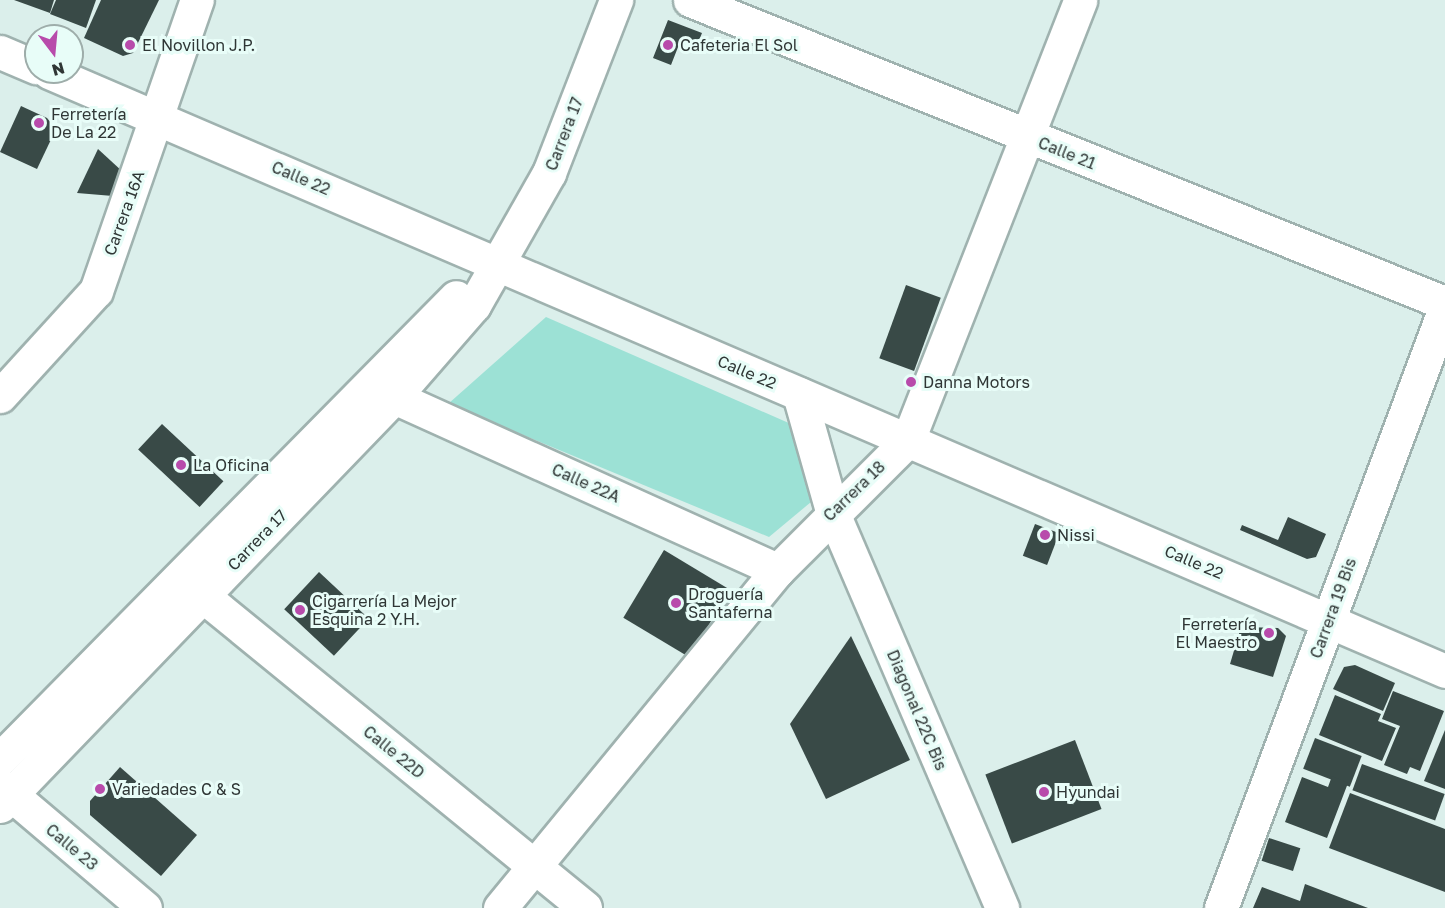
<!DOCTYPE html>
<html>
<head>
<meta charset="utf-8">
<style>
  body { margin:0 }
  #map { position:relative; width:1445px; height:908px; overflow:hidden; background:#dbefeb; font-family:"Golos Text",sans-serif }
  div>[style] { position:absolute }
  .green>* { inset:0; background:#9ce1d5 }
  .building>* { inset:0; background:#394a47; transform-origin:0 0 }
  .roads { filter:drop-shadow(2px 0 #9fb2af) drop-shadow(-2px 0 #9fb2af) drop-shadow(0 2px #9fb2af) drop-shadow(0 -2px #9fb2af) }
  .minor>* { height:33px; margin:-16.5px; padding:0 16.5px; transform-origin:16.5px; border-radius:16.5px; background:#fff }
  .dots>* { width:16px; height:16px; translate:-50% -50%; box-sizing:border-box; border:3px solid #e8fdf8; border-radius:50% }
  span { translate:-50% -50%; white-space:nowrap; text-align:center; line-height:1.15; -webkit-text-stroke:6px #e8fdf8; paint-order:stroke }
  .poi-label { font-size:16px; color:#2f3635 }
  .left { translate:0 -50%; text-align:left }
  .right { translate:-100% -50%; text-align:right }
  .street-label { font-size:16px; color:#2f3635 }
  .north { position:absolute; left:24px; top:24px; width:60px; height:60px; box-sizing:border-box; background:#e8fdf8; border:2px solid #9eadaa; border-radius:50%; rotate:164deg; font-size:16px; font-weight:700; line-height:24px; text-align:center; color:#2f3635 }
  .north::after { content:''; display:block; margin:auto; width:21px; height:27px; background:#b84bab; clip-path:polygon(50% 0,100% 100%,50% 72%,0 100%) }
</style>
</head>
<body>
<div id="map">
  <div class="green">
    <i style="clip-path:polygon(546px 317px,791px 424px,811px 502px,769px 537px,448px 404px)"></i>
  </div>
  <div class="building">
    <i style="clip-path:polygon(14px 0,54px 0,50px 13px)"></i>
    <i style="clip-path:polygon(56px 0,96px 0,86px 28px,50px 14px)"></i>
    <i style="clip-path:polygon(101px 0,159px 0,133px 53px,123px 56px,84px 38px)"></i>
    <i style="clip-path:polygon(668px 20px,702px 33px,696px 48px,680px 42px,671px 65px,653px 58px)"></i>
    <i style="clip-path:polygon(21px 106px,47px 118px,56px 129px,37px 169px,0 152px)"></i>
    <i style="clip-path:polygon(98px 149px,123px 172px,113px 196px,77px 193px)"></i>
    <i style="left:906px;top:285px;width:37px;height:78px;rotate:20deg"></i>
    <i style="left:162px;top:424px;width:84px;height:35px;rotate:43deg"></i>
    <i style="clip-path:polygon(1288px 517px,1326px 534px,1316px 557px,1307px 559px,1240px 530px,1242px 525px,1278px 540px)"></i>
    <i style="left:1035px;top:524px;width:26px;height:34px;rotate:21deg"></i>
    <i style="left:664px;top:550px;width:77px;height:79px;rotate:31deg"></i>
    <i style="left:319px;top:572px;width:68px;height:51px;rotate:43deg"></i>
    <i style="clip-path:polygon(1241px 627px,1278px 628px,1286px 636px,1273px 677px,1230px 664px)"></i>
    <i style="clip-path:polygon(851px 636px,910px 760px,826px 799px,790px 724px)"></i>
    <i style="clip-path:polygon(1355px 665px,1395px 683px,1383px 711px,1333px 689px,1344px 667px)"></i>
    <i style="clip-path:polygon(1393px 691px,1444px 711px,1420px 771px,1410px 767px,1407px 774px,1384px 765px,1400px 726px,1382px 719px)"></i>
    <i style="clip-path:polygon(1335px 695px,1381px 714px,1378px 721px,1396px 728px,1382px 761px,1319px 735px)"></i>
    <i style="clip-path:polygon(1445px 730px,1445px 789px,1424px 781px)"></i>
    <i style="left:1315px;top:738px;width:50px;height:33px;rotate:21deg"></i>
    <i style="left:1075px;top:740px;width:74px;height:96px;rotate:69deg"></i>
    <i style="left:1362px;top:764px;width:88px;height:28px;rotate:20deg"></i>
    <i style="clip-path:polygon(120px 767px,197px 835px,161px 876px,90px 815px,90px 801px)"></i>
    <i style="clip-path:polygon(1332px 776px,1348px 783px,1327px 838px,1285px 822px,1302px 777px,1328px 787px)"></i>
    <i style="clip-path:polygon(1350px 793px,1445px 829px,1445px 892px,1329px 848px)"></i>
    <i style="left:1269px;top:838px;width:33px;height:24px;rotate:18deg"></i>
    <i style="clip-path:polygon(1305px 884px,1368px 908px,1253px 908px,1262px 887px,1300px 901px)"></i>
  </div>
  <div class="roads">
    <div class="minor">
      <i style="left:690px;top:0;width:814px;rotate:21.87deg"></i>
      <i style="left:0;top:52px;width:39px;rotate:23deg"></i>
      <i style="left:49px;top:72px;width:1519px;rotate:23.22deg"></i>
      <i style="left:799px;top:394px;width:122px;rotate:74.2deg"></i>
      <i style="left:832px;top:511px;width:432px;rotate:66.8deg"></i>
      <i style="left:0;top:396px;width:142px;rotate:-47.6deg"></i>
      <i style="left:96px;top:291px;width:308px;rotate:-70.9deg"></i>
      <i style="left:394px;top:397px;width:421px;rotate:24.3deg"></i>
      <i style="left:203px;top:596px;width:493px;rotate:39.2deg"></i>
      <i style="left:0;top:759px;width:649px;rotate:-45.37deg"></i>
      <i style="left:0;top:785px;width:190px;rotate:40.3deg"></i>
      <i style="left:0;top:806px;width:568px;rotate:-46.07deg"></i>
      <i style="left:394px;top:397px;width:122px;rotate:-49deg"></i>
      <i style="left:474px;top:305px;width:152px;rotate:-60.4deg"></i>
      <i style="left:549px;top:173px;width:186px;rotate:-68.8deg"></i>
      <i style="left:500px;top:908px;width:438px;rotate:-50.6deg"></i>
      <i style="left:778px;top:570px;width:184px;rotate:-45deg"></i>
      <i style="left:908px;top:440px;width:472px;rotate:-68.6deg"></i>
      <i style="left:1221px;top:908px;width:640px;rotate:-69.53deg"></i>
    </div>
  </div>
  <div class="dots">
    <i style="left:130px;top:45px;background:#b84bab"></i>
    <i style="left:668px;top:45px;background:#b84bab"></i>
    <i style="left:39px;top:123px;background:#b84bab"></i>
    <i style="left:911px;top:382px;background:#b84bab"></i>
    <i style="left:181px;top:465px;background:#b84bab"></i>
    <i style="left:1045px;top:535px;background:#b84bab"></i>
    <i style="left:676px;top:603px;background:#b84bab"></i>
    <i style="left:300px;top:610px;background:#b84bab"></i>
    <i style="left:1269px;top:633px;background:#b84bab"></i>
    <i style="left:100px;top:789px;background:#b84bab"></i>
    <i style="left:1044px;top:792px;background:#b84bab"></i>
  </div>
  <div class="poi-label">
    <span class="left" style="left:142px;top:45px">El Novillon J.P.</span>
    <span class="left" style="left:680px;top:45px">Cafeteria El Sol</span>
    <span class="left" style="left:51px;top:123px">Ferretería<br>De La 22</span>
    <span class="left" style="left:923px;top:382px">Danna Motors</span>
    <span class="left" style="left:193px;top:465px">La Oficina</span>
    <span class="left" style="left:1057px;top:535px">Nissi</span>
    <span class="left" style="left:688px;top:603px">Droguería<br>Santaferna</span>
    <span class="left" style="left:312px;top:610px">Cigarrería La Mejor<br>Esquina 2 Y.H.</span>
    <span class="right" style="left:1257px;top:633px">Ferretería<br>El Maestro</span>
    <span class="left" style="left:112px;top:789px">Variedades C &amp; S</span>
    <span class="left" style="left:1056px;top:792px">Hyundai</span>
  </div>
  <div class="street-label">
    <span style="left:564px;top:134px;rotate:-69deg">Carrera 17</span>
    <span style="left:1067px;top:153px;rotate:22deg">Calle 21</span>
    <span style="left:301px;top:178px;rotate:23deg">Calle 22</span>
    <span style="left:124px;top:213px;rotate:-70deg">Carrera 16A</span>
    <span style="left:747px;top:372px;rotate:23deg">Calle 22</span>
    <span style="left:586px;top:483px;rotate:24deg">Calle 22A</span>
    <span style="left:854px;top:491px;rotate:-44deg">Carrera 18</span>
    <span style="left:257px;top:540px;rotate:-46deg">Carrera 17</span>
    <span style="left:1194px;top:562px;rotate:23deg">Calle 22</span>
    <span style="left:1333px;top:608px;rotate:-70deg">Carrera 19 Bis</span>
    <span style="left:917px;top:710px;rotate:67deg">Diagonal 22C Bis</span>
    <span style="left:394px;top:752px;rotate:39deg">Calle 22D</span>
    <span style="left:72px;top:847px;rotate:40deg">Calle 23</span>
  </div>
  <div class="north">N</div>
</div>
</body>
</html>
